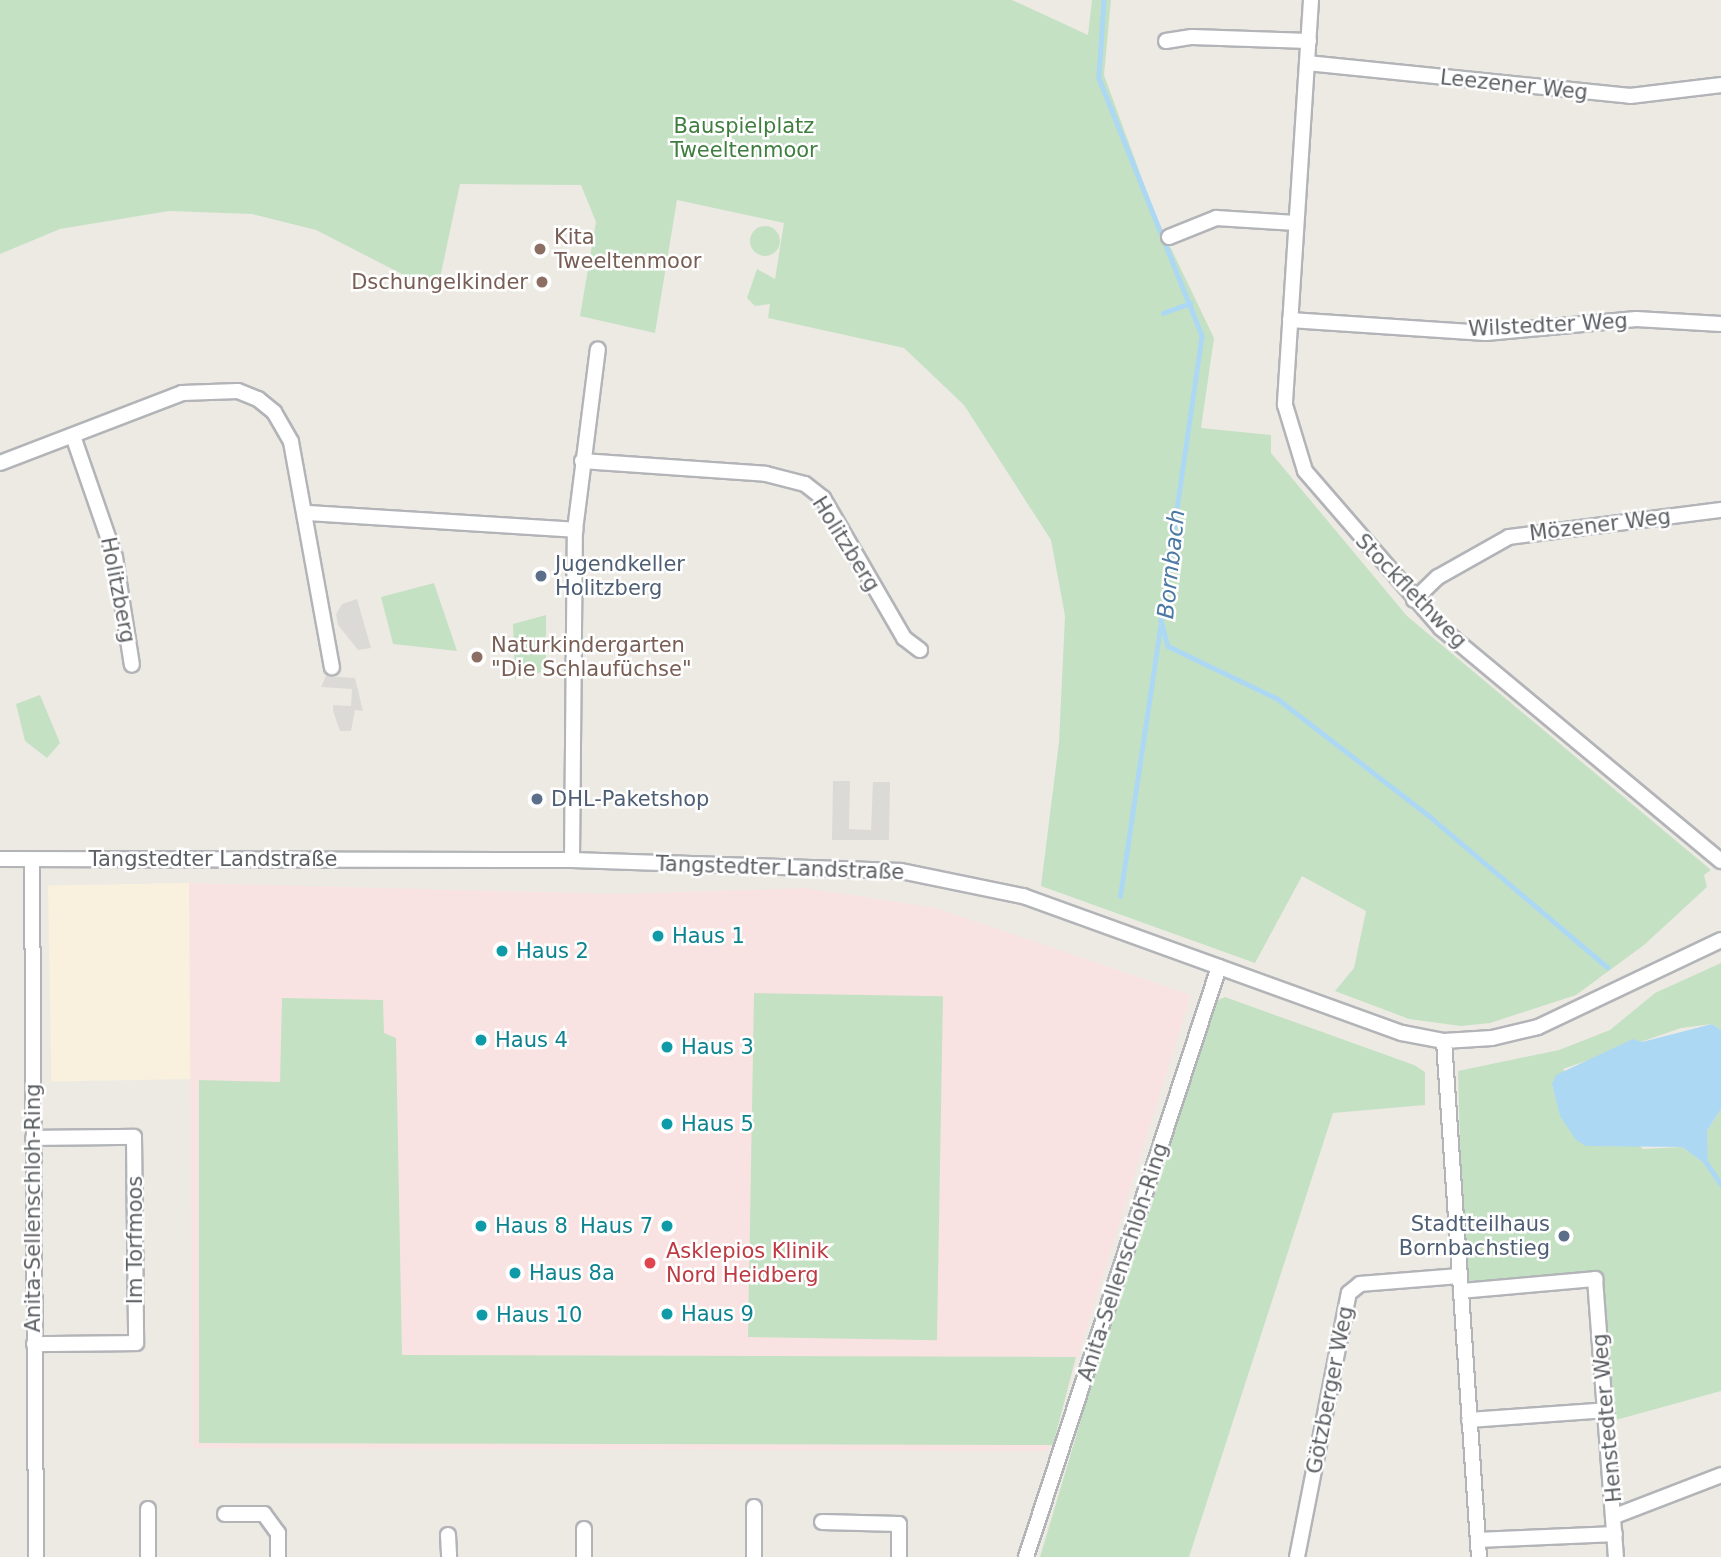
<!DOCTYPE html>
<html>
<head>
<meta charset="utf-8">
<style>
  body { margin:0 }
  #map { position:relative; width:1721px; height:1557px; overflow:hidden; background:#edeae4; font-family:"DejaVu Sans",sans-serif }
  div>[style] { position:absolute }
  .commercial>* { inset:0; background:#f9f1dd; transform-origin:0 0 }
  .industrial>* { inset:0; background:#dcdad7 }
  .medical>* { inset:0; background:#f8e3e2 }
  .green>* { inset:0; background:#c5e1c4; transform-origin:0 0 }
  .round { border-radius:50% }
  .water>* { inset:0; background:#add8f4 }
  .stream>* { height:4.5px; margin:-2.25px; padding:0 2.25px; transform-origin:2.25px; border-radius:2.25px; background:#add8f4 }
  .roads { filter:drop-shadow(2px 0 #b2b4b8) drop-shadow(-2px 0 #b2b4b8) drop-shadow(0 2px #b2b4b8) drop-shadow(0 -2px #b2b4b8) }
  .minor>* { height:14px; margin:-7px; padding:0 7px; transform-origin:7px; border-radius:7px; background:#fff }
  .dots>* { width:19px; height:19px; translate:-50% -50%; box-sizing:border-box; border:4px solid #fff; border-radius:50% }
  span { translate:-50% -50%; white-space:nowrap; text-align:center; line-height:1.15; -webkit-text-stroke:5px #fff; paint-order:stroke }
  .street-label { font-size:21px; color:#5c5f63 }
  .park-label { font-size:21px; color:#407e40 }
  .education-label { font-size:21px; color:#785e54 }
  .left { translate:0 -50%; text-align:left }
  .right { translate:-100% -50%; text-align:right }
  .service-label { font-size:21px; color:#4e5e75 }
  .culture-label { font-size:21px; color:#0d838f }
  .health-label { font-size:21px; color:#be3a42 }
  .water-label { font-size:23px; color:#4c7aa4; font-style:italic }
</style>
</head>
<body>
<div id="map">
  <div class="commercial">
    <i style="left:189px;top:883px;width:196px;height:141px;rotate:89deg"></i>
  </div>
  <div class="industrial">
    <i style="clip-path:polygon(357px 599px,371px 648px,358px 650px,338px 625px,336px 614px,342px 604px)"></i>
    <i style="clip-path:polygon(326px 676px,355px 678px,363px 711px,355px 710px,351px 731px,340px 731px,333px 711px,333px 705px,351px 706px,352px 689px,321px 687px)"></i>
    <i style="clip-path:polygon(833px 781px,850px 781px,849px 829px,871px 830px,873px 782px,890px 782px,889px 840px,832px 840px)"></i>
  </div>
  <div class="medical">
    <i style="clip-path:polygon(189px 883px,620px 894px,805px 888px,936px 908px,1191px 995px,1048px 1451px,193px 1448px)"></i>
  </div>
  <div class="green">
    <i style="clip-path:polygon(0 0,1012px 0,1088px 35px,1092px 0,1111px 0,1104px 75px,1156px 217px,1214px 338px,1201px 428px,1271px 435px,1271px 453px,1407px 616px,1711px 870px,1704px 875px,1707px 887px,1644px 945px,1576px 995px,1490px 1023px,1461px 1026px,1409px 1019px,1335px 991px,1354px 968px,1366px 911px,1302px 876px,1255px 963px,1041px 886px,1059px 742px,1065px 616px,1051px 540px,964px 405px,904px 348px,768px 318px,770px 304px,755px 306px,747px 298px,757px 269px,775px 279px,784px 223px,677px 200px,655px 333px,580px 316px,596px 222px,581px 185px,460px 184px,437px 292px,316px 230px,252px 214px,169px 211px,60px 229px,0 254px)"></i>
    <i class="round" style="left:750px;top:226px;width:30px;height:30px"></i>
    <i style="clip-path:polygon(434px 583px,457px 651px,393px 644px,381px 597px)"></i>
    <i style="clip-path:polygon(546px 615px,546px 671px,515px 679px,513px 624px)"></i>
    <i style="clip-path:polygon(40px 695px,60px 743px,47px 758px,25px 741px,16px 704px)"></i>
    <i style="clip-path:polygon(1721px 963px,1721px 1030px,1712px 1024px,1681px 1028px,1563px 1069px,1643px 1149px,1682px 1147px,1707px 1165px,1707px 1131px,1721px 1109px,1721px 1391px,1612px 1421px,1598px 1280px,1464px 1289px,1458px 1071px,1559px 1050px,1610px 1030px,1655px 993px)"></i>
    <i style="left:754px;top:993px;width:189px;height:344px;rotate:1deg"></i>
    <i style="clip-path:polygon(1225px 997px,1414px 1065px,1425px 1072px,1425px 1105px,1333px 1113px,1189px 1557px,1040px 1557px,1112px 1316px,1216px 1001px)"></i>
    <i style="clip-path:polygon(282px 998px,383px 1000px,384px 1033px,396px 1038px,402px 1355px,1076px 1357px,1053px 1445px,199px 1443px,199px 1080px,280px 1082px)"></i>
  </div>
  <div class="water">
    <i style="clip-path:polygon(1712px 1024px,1721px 1030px,1721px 1109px,1707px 1131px,1708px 1166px,1682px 1147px,1586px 1146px,1576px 1140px,1560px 1116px,1552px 1084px,1556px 1075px,1633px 1039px,1642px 1042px)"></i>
  </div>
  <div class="stream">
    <i style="left:1104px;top:0;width:78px;rotate:93.7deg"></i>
    <i style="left:1099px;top:78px;width:278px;rotate:68.2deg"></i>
    <i style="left:1202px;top:336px;width:287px;rotate:98.2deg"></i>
    <i style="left:1161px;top:620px;width:27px;rotate:75deg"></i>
    <i style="left:1168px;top:646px;width:122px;rotate:25.7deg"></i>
    <i style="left:1278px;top:699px;width:190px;rotate:37.7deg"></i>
    <i style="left:1428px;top:815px;width:235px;rotate:40.3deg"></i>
    <i style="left:1163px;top:313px;width:29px;rotate:-20deg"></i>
    <i style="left:1120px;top:896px;width:276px;rotate:-81.5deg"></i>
    <i style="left:1706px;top:1162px;width:27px;rotate:56deg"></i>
  </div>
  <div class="roads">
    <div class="minor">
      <i style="left:1311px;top:0;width:406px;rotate:93.7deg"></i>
      <i style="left:1285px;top:405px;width:69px;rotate:73.1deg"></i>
      <i style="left:1305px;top:471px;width:208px;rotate:49.1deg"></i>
      <i style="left:1441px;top:628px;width:364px;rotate:39.8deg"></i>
      <i style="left:1166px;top:41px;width:26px;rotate:-9deg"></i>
      <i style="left:1192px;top:37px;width:117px;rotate:2deg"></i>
      <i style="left:1307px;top:63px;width:325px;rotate:5.8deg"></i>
      <i style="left:1630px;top:96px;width:92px;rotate:-6.9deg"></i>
      <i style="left:1169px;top:237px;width:51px;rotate:-22deg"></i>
      <i style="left:1216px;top:218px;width:80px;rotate:3.6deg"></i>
      <i style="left:1290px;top:320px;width:196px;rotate:3.8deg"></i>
      <i style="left:1486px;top:333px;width:151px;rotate:-5.3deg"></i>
      <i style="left:1636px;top:319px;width:85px;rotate:3.4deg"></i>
      <i style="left:73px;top:436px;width:128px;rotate:70.9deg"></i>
      <i style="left:115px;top:557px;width:109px;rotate:81.1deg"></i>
      <i style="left:582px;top:461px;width:184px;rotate:4deg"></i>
      <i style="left:766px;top:474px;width:40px;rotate:14.4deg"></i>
      <i style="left:805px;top:484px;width:23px;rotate:38deg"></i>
      <i style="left:823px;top:498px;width:162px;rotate:59.9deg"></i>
      <i style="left:904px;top:638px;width:20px;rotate:37deg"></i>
      <i style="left:0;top:463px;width:195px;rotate:-21deg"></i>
      <i style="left:182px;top:393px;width:56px;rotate:-2deg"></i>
      <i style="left:238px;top:391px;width:22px;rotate:22deg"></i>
      <i style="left:258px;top:399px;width:21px;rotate:39deg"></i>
      <i style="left:274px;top:412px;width:34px;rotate:60deg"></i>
      <i style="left:291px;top:442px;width:229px;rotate:79.7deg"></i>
      <i style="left:307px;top:513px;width:269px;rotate:3.6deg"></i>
      <i style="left:1414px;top:600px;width:33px;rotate:-44deg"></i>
      <i style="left:1438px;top:577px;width:81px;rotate:-29.4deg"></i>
      <i style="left:1509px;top:537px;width:214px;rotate:-7.3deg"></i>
      <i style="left:0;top:859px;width:572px;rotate:0.1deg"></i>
      <i style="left:572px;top:860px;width:329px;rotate:1.9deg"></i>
      <i style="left:901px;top:871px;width:125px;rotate:11.6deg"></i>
      <i style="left:1023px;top:896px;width:403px;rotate:19.9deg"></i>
      <i style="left:1402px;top:1033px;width:43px;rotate:10.8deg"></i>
      <i style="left:1444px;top:1041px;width:48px;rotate:-3.6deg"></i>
      <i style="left:1492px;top:1038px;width:47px;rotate:-13.4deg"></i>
      <i style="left:1538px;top:1027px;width:203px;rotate:-25.4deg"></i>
      <i style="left:32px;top:859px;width:698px;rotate:89.67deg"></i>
      <i style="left:572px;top:860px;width:330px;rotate:-89.5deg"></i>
      <i style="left:575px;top:530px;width:182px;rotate:-82.8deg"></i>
      <i style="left:1444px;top:1041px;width:517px;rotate:86.12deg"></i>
      <i style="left:33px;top:1138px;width:101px;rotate:-0.6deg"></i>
      <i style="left:134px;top:1137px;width:206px;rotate:89.4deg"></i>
      <i style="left:136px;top:1343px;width:102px;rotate:179.4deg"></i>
      <i style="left:1461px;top:1291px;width:135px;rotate:-5.1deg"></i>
      <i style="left:1595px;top:1279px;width:279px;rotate:85.7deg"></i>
      <i style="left:1469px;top:1420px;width:138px;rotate:-4.1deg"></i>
      <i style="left:225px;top:1514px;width:39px"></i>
      <i style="left:264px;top:1514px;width:24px;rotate:54deg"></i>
      <i style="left:278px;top:1533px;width:24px;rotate:90deg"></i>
      <i style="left:1615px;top:1516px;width:114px;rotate:-21.1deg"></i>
      <i style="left:822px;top:1522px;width:77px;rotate:1.5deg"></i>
      <i style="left:899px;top:1524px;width:33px;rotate:90deg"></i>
      <i style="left:584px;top:1529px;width:28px;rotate:90deg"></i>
      <i style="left:448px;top:1535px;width:22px;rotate:87deg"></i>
      <i style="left:1478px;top:1540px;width:137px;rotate:-2.5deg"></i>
      <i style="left:148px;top:1557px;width:48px;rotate:-90deg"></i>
      <i style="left:754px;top:1557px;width:50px;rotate:-90deg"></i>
      <i style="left:1026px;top:1557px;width:621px;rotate:-71.89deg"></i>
      <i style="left:1297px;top:1557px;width:269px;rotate:-78.9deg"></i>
      <i style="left:1349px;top:1293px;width:14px;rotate:-39deg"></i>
      <i style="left:1360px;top:1284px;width:99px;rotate:-4.6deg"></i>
    </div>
  </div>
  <div class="dots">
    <i style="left:540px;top:249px;background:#8d6e63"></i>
    <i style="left:542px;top:282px;background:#8d6e63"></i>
    <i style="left:541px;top:576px;background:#5c6f8a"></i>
    <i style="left:477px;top:657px;background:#8d6e63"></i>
    <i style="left:537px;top:799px;background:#5c6f8a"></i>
    <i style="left:658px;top:936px;background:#0f9aa8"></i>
    <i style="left:502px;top:951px;background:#0f9aa8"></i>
    <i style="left:481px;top:1040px;background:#0f9aa8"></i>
    <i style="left:667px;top:1047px;background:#0f9aa8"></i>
    <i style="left:667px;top:1124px;background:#0f9aa8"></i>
    <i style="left:481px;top:1226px;background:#0f9aa8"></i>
    <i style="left:667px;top:1226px;background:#0f9aa8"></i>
    <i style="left:1564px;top:1236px;background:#5c6f8a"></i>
    <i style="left:650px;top:1263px;background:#e0444e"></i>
    <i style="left:515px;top:1273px;background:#0f9aa8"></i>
    <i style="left:667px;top:1314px;background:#0f9aa8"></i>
    <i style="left:482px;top:1315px;background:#0f9aa8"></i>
  </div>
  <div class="street-label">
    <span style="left:1514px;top:85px;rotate:6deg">Leezener Weg</span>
    <span style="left:1548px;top:325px;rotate:-3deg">Wilstedter Weg</span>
    <span style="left:1600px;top:525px;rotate:-7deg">Mözener Weg</span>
    <span style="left:846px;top:544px;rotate:58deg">Holitzberg</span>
    <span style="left:118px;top:590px;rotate:79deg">Holitzberg</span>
    <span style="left:1411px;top:591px;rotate:46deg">Stockflethweg</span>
    <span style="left:213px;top:859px">Tangstedter Landstraße</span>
    <span style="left:780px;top:868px;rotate:2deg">Tangstedter Landstraße</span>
    <span style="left:33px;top:1208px;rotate:-90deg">Anita-Sellenschloh-Ring</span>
    <span style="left:135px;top:1240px;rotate:-90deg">Im Torfmoos</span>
    <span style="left:1123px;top:1262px;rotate:-72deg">Anita-Sellenschloh-Ring</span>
    <span style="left:1330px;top:1390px;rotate:-79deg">Götzberger Weg</span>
    <span style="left:1607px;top:1418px;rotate:-95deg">Henstedter Weg</span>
  </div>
  <div class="park-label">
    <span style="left:744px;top:138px">Bauspielplatz<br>Tweeltenmoor</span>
  </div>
  <div class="education-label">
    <span class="left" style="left:554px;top:249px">Kita<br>Tweeltenmoor</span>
    <span class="right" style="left:528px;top:282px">Dschungelkinder</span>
    <span class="left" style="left:491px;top:657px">Naturkindergarten<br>"Die Schlaufüchse"</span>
  </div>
  <div class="service-label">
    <span class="left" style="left:555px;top:576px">Jugendkeller<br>Holitzberg</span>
    <span class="left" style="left:551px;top:799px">DHL-Paketshop</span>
    <span class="right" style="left:1550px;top:1236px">Stadtteilhaus<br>Bornbachstieg</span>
  </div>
  <div class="culture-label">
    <span class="left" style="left:672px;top:936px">Haus 1</span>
    <span class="left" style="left:516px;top:951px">Haus 2</span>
    <span class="left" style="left:495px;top:1040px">Haus 4</span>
    <span class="left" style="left:681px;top:1047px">Haus 3</span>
    <span class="left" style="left:681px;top:1124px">Haus 5</span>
    <span class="left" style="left:495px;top:1226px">Haus 8</span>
    <span class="right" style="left:653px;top:1226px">Haus 7</span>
    <span class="left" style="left:529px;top:1273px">Haus 8a</span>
    <span class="left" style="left:681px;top:1314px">Haus 9</span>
    <span class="left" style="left:496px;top:1315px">Haus 10</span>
  </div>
  <div class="health-label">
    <span class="left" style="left:666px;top:1263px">Asklepios Klinik<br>Nord Heidberg</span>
  </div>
  <div class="water-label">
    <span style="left:1171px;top:564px;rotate:-84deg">Bornbach</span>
  </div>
</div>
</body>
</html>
